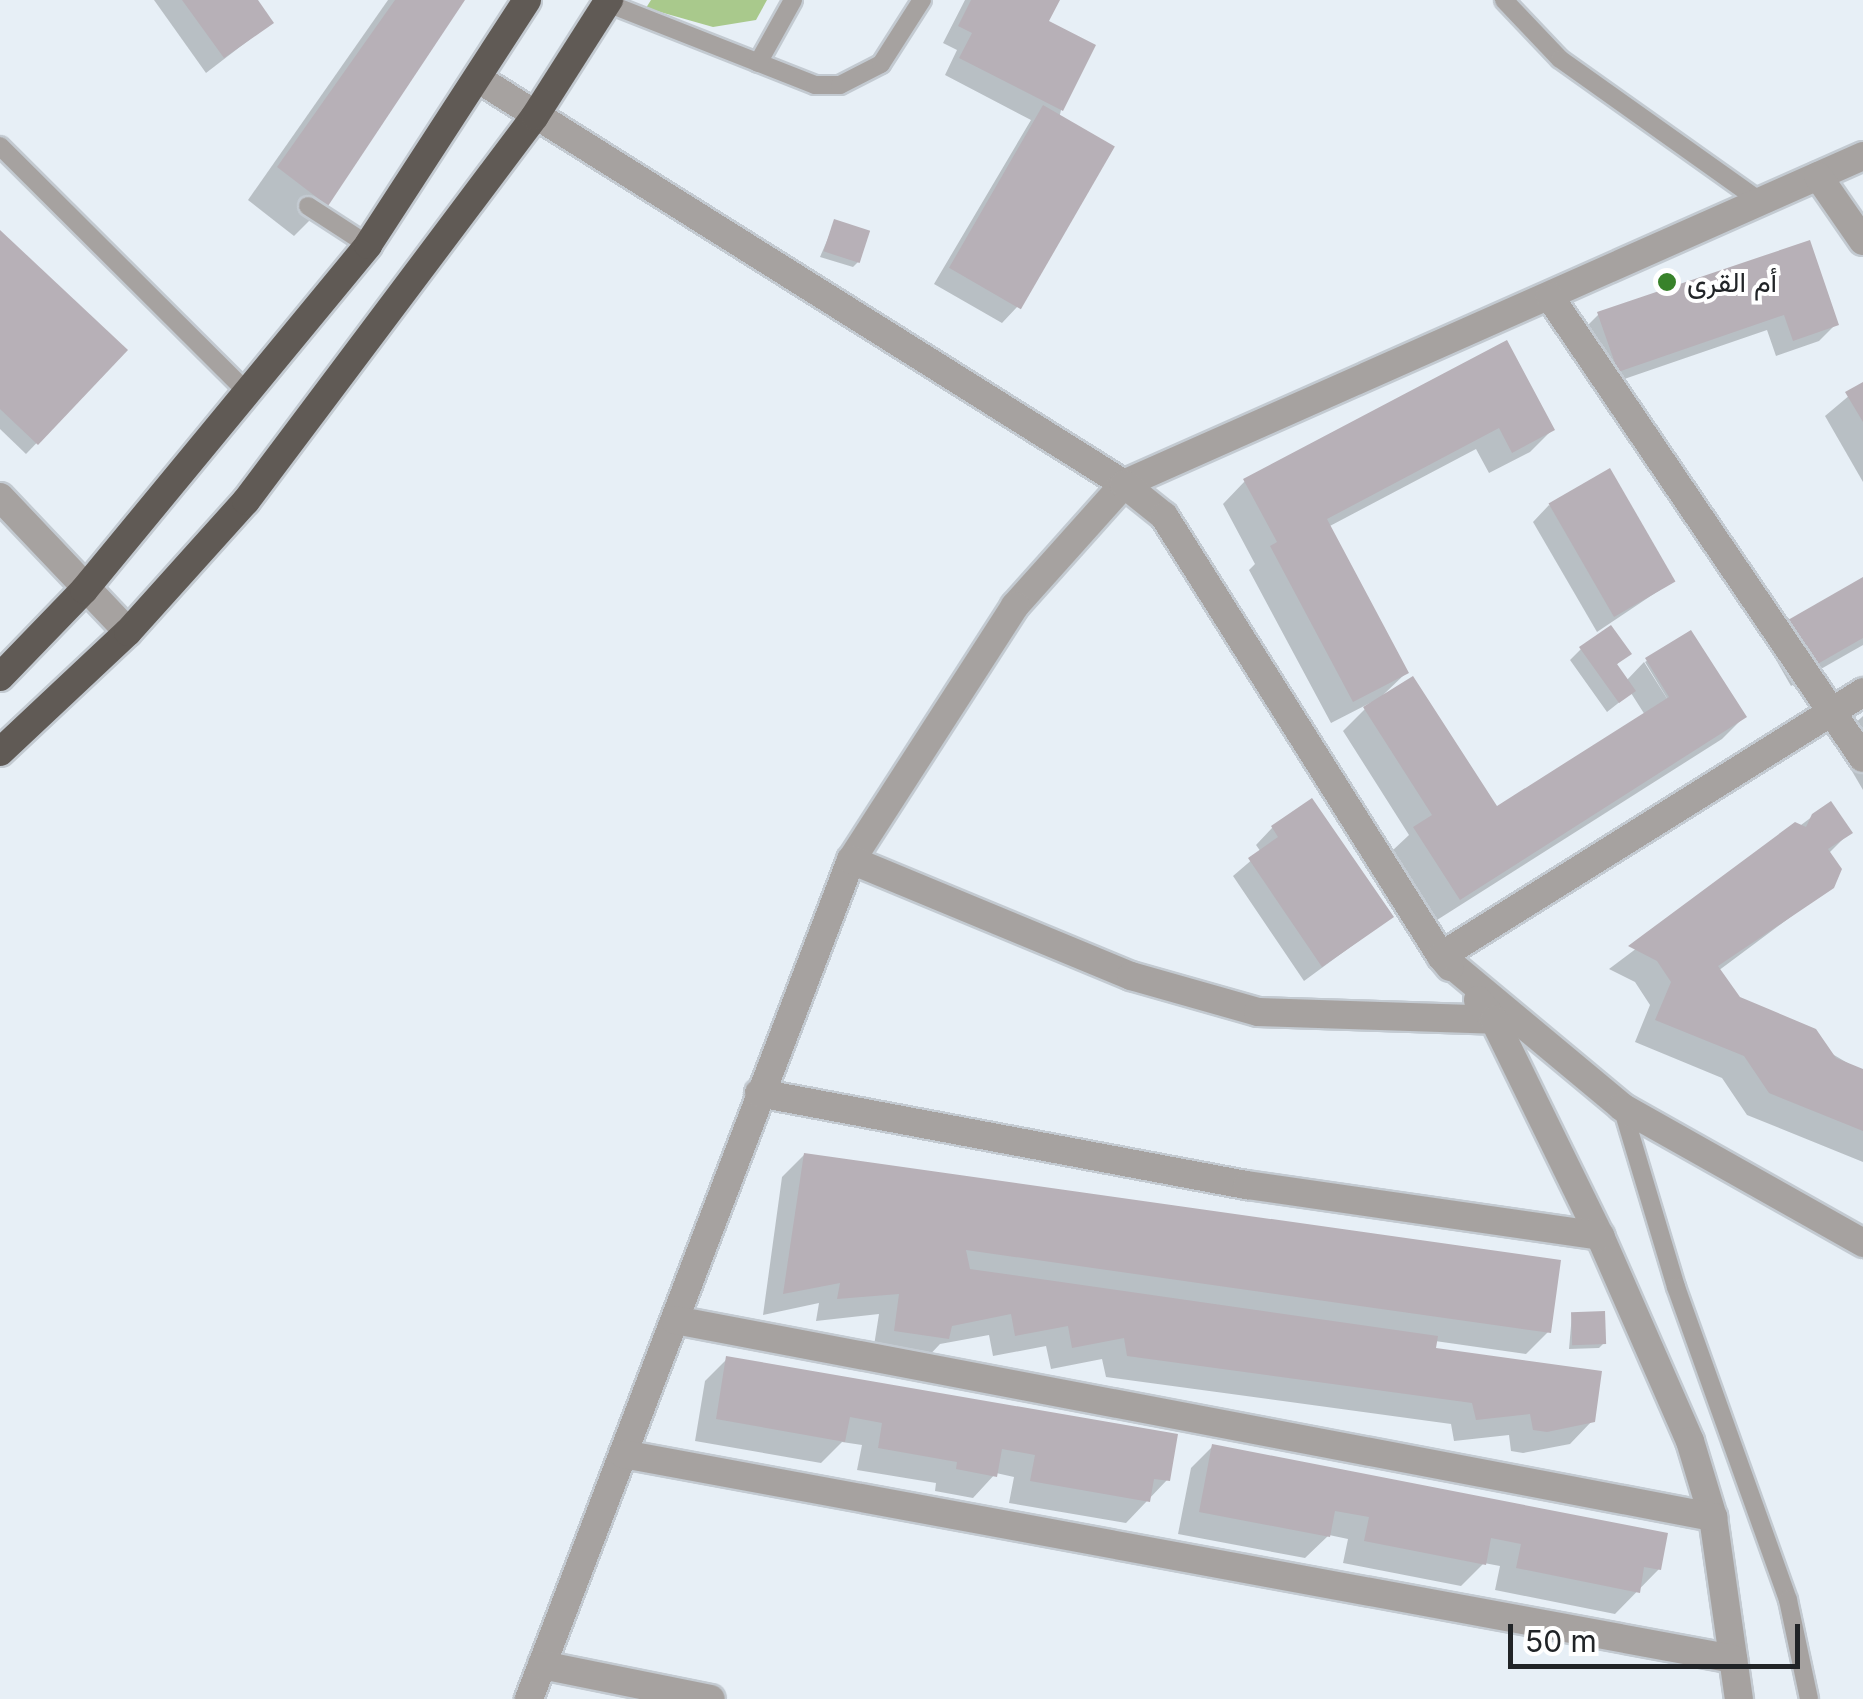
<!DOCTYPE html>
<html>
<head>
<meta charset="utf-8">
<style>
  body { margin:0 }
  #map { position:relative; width:1863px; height:1699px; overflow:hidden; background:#e7eff6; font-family:Inter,Vazirmatn,sans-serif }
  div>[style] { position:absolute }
  .green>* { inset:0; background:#a9c98c }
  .shadow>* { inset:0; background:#0003 }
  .building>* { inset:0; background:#b7b0b7; transform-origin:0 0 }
  .roads { filter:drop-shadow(2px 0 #c3cad1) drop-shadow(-2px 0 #c3cad1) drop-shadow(0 2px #c3cad1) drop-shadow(0 -2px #c3cad1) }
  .service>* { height:18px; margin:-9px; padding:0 9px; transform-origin:9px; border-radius:9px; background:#a6a2a0 }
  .minor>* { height:28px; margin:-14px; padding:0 14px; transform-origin:14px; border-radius:14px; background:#a6a2a0 }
  .trunk>* { height:28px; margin:-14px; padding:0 14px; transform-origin:14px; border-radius:14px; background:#605a55 }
  .dots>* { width:28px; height:28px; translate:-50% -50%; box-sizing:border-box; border:5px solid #fff; border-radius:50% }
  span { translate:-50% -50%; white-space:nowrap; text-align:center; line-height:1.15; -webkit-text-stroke:8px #fff; paint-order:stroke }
  .poi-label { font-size:28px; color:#212427 }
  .left { translate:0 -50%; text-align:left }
  .scale { position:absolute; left:1508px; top:1624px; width:292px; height:45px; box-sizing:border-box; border:5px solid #212427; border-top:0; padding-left:12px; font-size:30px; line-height:35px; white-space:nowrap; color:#212427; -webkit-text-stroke:8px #fff; paint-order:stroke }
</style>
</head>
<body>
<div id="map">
  <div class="green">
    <i style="clip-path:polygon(651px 0,767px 0,756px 20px,713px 27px,646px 8px)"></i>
  </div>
  <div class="shadow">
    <i style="clip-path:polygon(154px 0,255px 0,271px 23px,206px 73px)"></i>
    <i style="clip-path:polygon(388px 0,462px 0,326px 204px,294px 236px,248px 200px)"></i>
    <i style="clip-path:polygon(965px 0,1057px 0,1046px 22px,1061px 110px,1018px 306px,1002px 323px,934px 284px,1031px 120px,945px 75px,957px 50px,943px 43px)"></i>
    <i style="clip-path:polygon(835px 222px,858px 262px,853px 267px,820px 257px)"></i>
    <i style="clip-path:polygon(0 234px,125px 351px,26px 454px,0 429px)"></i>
    <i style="clip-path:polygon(1808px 243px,1836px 324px,1819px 341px,1776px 356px,1767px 330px,1601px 387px,1582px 331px,1599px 314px)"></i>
    <i style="clip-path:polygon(1506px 343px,1552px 430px,1530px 452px,1489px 473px,1476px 449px,1328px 527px,1406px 673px,1383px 695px,1497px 809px,1645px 715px,1631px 693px,1607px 712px,1570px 660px,1581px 649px,1628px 654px,1615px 666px,1626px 681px,1644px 662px,1673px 708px,1645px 662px,1690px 633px,1744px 717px,1722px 739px,1437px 920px,1392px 851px,1409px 835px,1343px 731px,1372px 702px,1331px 723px,1249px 570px,1255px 564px,1223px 504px,1245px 481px)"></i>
    <i style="clip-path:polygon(1863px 384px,1863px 482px,1825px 416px)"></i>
    <i style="clip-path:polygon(1549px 505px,1673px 581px,1597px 632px,1533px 522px)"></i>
    <i style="clip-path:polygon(1863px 580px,1863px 645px,1791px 686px,1767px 644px,1789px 622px)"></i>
    <i style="clip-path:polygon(1863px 716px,1863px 790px,1835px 742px)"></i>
    <i style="clip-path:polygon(1311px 802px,1391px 917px,1304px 981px,1233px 876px,1261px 852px,1256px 845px,1272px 828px)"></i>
    <i style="clip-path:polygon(1813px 816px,1850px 832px,1828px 854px,1832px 886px,1718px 971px,1738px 999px,1863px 1072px,1863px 1162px,1747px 1115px,1722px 1078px,1635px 1042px,1650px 1005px,1635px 982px,1609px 969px)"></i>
    <i style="clip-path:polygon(804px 1155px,1548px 1332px,1526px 1354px,1435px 1341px,1434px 1350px,1592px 1421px,1570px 1444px,1523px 1453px,1511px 1451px,1509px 1435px,1454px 1441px,1451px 1424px,1106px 1377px,1102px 1359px,1051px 1369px,1046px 1346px,993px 1356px,989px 1335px,940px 1344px,925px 1360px,873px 1352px,879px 1314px,816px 1321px,819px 1303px,763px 1315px,782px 1177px)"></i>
    <i style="clip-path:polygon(1572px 1314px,1604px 1343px,1599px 1348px,1569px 1349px)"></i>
    <i style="clip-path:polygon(727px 1359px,1167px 1480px,1126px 1523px,1009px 1503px,1014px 1477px,996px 1473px,973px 1498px,935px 1491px,936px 1483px,857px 1470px,862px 1445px,842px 1442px,821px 1463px,695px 1441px,705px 1381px)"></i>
    <i style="clip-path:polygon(1213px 1446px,1659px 1569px,1615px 1614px,1495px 1590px,1500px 1566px,1484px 1563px,1461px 1586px,1343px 1563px,1348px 1539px,1329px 1535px,1305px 1558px,1178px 1534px,1191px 1468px)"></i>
  </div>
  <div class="building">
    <i style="clip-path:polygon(182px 0,258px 0,274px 23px,224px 58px)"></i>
    <i style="clip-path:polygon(395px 0,465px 0,328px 206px,277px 167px)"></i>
    <i style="clip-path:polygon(971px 0,1060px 0,1049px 21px,1096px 45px,1063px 111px,959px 58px,972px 33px,958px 26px)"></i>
    <i style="left:1043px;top:105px;width:83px;height:188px;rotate:30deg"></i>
    <i style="left:834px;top:219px;width:38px;height:34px;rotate:18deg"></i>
    <i style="clip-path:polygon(0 230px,128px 350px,38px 445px,0 409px)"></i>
    <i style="clip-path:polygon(1810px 240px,1839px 325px,1793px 341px,1784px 315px,1618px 372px,1597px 312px)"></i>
    <i style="clip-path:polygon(1507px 340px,1555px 430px,1512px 453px,1499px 428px,1327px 519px,1409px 673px,1353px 702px,1270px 546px,1277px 542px,1243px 479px)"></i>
    <i style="clip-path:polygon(1863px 382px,1863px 422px,1845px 392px)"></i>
    <i style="left:1610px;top:468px;width:131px;height:71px;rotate:60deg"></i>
    <i style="clip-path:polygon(1863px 577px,1863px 638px,1814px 666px,1788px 620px)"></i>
    <i style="clip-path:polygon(1611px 625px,1632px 654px,1617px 664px,1636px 691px,1619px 703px,1579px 647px)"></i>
    <i style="clip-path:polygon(1691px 630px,1747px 717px,1460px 900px,1413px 827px,1432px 815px,1363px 707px,1413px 676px,1497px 806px,1669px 697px,1645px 658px)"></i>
    <i style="clip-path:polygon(1312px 798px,1394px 917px,1322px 967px,1248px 858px,1278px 837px,1271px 826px)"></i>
    <i style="clip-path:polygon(1831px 801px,1853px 833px,1828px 849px,1842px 869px,1834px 888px,1718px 966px,1740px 997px,1816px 1029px,1836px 1058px,1863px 1069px,1863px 1131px,1769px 1093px,1744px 1056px,1655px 1020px,1671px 982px,1657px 961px,1628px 946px,1795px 822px,1806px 827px,1812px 814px)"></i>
    <i style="clip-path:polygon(804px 1153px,1561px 1260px,1551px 1333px,966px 1250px,970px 1269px,1438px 1336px,1436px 1348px,1602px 1371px,1595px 1422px,1547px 1432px,1533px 1430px,1530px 1414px,1476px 1420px,1472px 1403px,1127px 1356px,1124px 1338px,1072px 1348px,1068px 1326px,1015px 1336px,1011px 1314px,952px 1326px,949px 1339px,894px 1331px,899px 1294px,837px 1299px,840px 1283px,783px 1294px)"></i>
    <i style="left:1605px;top:1311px;width:33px;height:34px;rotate:88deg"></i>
    <i style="clip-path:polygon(726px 1356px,1178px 1434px,1170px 1481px,1154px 1479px,1150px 1502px,1030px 1481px,1035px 1455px,1002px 1449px,997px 1477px,956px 1469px,957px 1462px,878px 1448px,882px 1423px,850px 1417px,845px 1442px,716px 1419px)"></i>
    <i style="clip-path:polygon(1212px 1444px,1668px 1533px,1661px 1570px,1644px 1567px,1640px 1593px,1516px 1568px,1521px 1544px,1491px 1538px,1486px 1565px,1364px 1541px,1369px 1517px,1335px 1511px,1330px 1537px,1199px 1512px)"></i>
  </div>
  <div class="roads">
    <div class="service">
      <i style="left:1504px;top:0;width:81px;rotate:46.5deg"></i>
      <i style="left:1560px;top:59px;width:247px;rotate:35.4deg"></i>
      <i style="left:607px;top:3px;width:224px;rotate:21.5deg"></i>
      <i style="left:815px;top:85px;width:25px"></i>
      <i style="left:840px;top:85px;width:46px;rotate:-27.1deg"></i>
      <i style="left:881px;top:64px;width:76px;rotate:-57.4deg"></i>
      <i style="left:758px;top:63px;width:72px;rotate:-60.9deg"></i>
      <i style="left:0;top:146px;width:351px;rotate:44.9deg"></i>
      <i style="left:308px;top:206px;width:72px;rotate:33deg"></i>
      <i style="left:1622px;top:1107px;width:188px;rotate:73.3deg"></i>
      <i style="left:1676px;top:1287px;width:332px;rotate:70.3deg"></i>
      <i style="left:1788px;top:1600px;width:101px;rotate:78deg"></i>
    </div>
    <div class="minor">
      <i style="left:477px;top:78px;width:764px;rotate:32.11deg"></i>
      <i style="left:1124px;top:484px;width:164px;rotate:131.8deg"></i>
      <i style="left:1015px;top:606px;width:302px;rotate:122.8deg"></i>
      <i style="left:851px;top:860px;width:899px;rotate:111deg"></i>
      <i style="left:1863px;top:156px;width:809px;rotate:156.07deg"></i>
      <i style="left:1124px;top:484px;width:51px;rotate:38.7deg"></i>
      <i style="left:1164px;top:516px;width:520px;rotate:57.81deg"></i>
      <i style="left:1441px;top:956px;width:236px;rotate:39.8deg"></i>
      <i style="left:1622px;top:1107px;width:277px;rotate:29.4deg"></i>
      <i style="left:1818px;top:176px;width:79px;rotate:55.3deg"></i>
      <i style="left:1550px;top:297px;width:557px;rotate:55.83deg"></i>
      <i style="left:0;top:497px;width:186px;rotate:46.5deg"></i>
      <i style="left:851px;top:860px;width:303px;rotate:22.5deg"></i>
      <i style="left:1131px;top:976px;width:132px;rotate:15.8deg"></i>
      <i style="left:1258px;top:1012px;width:236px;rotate:1.9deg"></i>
      <i style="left:1450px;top:967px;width:14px;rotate:-129deg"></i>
      <i style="left:1441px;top:956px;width:498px;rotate:-32deg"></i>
      <i style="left:1478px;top:1000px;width:26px;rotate:51deg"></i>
      <i style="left:1494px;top:1020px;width:241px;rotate:63.9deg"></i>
      <i style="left:1600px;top:1236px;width:224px;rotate:66.3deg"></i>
      <i style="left:1690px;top:1441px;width:79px;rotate:73.2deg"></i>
      <i style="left:1713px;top:1517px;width:184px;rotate:81.9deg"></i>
      <i style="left:759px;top:1093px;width:497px;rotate:10.7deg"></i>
      <i style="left:1247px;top:1185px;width:357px;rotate:8.2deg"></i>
      <i style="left:675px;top:1320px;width:1057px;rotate:10.75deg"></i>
      <i style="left:623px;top:1454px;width:1129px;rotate:10.46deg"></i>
      <i style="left:542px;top:1665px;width:172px;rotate:11.4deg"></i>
    </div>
    <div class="trunk">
      <i style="left:0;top:677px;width:121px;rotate:-46deg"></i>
      <i style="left:84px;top:590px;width:447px;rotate:-50.5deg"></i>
      <i style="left:368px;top:245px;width:292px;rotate:-57deg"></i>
      <i style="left:0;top:752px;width:175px;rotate:-43.2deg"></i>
      <i style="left:128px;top:632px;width:176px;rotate:-48deg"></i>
      <i style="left:246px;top:501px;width:481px;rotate:-53.1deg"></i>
      <i style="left:535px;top:116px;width:138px;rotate:-57.5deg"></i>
    </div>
  </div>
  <div class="dots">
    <i style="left:1667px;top:282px;background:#38822a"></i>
  </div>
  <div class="poi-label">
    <span class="left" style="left:1687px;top:282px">أم القرى</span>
  </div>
  <div class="scale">50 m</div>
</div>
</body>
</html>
